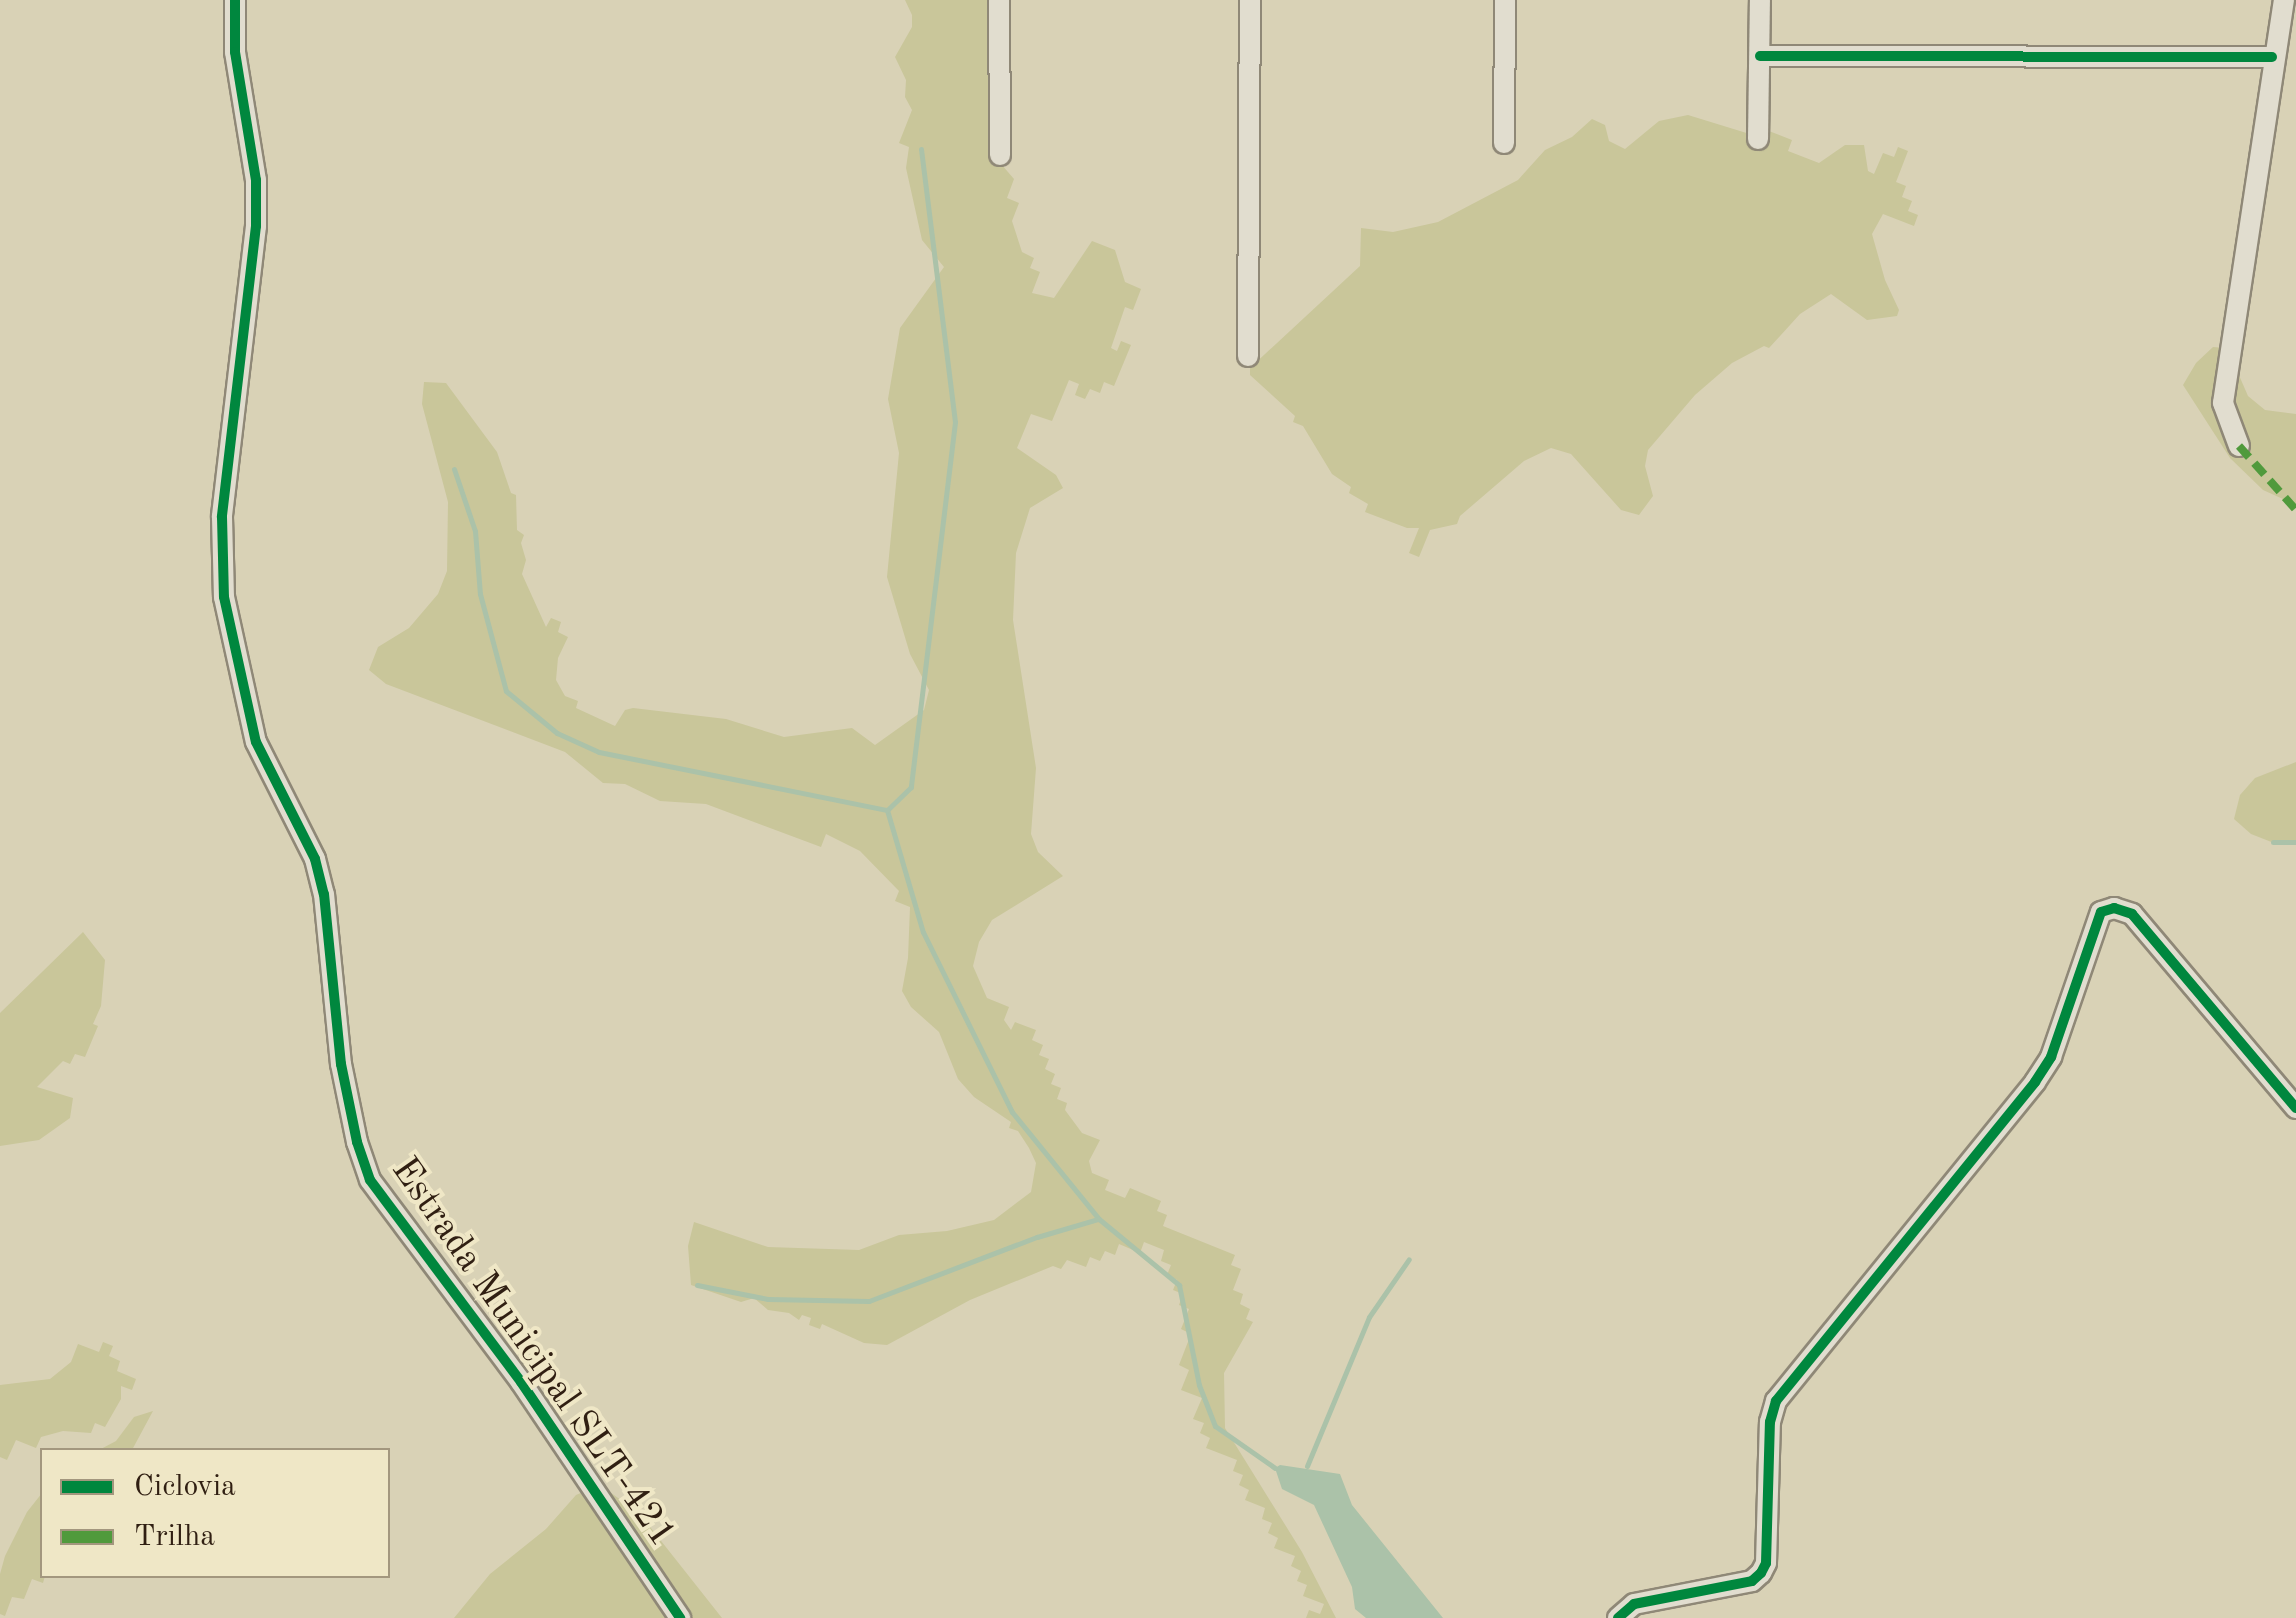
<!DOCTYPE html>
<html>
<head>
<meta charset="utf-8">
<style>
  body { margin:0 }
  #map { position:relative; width:2296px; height:1618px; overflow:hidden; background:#d9d2b6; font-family:"Old Standard TT",serif }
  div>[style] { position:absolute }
  .green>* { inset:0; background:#c9c69a }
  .water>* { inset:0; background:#abc2a9 }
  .stream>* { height:5px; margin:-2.5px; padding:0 2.5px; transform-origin:2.5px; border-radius:2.5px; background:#abc2a9 }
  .roads { filter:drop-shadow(2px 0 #8f8877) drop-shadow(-2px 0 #8f8877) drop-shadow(0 2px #8f8877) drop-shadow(0 -2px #8f8877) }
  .minor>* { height:20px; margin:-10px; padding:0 10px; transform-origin:10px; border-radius:10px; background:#e1ddcf }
  .quiet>* { height:8px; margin-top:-4px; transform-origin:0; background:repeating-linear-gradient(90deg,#509a3c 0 15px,transparent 0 23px) }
  .cycleway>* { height:10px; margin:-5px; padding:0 5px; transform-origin:5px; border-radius:5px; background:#00873e }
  span { translate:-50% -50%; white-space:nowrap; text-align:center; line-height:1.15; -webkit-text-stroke:8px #efe7c6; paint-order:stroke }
  .street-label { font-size:38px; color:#301f12 }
  .legend { position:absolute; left:40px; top:1448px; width:350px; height:130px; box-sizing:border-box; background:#efe7c6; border:2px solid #a3977e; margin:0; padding:12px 18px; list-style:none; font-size:30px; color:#301f12 }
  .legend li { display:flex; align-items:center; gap:20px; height:50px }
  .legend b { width:50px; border:2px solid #a3977e }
</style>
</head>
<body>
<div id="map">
  <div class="green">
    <i style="clip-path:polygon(905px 0,1000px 0,995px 157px,1014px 179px,1007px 198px,1019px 203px,1012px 221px,1022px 252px,1034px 258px,1030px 268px,1040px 272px,1032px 293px,1054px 298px,1092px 241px,1115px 250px,1125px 282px,1141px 289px,1133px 310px,1125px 307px,1111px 348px,1117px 351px,1121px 341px,1131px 345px,1114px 386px,1104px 382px,1100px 393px,1090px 389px,1085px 399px,1075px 395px,1079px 384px,1069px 380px,1052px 421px,1031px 414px,1017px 448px,1056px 475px,1063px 488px,1030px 508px,1016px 553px,1013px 620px,1036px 768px,1031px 834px,1038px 852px,1063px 876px,992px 920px,979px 942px,973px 966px,987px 998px,1009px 1007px,1004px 1020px,1011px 1030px,1015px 1022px,1036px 1030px,1032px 1040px,1043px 1045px,1039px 1055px,1049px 1059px,1045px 1069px,1055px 1074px,1051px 1084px,1061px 1088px,1057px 1099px,1067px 1103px,1065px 1110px,1082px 1133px,1100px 1140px,1089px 1161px,1092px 1173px,1109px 1180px,1105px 1190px,1125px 1198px,1130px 1188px,1161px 1201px,1157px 1211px,1167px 1215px,1163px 1226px,1235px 1255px,1231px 1265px,1241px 1269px,1233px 1290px,1243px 1294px,1240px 1304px,1250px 1309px,1246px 1319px,1253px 1322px,1224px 1373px,1225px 1428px,1302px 1552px,1336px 1618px,1306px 1618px,1309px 1610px,1320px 1614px,1324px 1604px,1303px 1596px,1307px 1585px,1297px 1581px,1301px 1571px,1291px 1566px,1295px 1556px,1274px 1548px,1278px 1538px,1268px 1533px,1272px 1523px,1262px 1519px,1265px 1508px,1245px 1500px,1249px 1490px,1239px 1485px,1243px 1475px,1233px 1471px,1237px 1460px,1206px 1448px,1210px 1438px,1200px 1433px,1204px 1423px,1193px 1419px,1202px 1398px,1181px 1390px,1189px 1370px,1179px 1365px,1191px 1334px,1181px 1329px,1189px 1309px,1179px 1305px,1183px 1294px,1173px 1290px,1177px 1280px,1167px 1275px,1171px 1265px,1161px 1261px,1164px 1250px,1144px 1242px,1140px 1253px,1119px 1244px,1115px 1255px,1105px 1251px,1100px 1261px,1090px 1257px,1086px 1267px,1067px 1260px,1061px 1269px,1053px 1266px,970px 1300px,887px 1345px,864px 1343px,822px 1324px,820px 1329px,809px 1325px,811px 1318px,802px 1315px,799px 1320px,789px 1313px,768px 1310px,754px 1298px,741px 1302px,691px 1285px,688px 1246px,694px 1222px,768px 1247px,859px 1250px,899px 1235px,947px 1231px,994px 1220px,1031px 1192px,1036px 1163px,1029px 1148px,1018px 1131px,1009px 1128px,1011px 1122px,974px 1097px,958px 1079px,939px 1032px,911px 1007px,902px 991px,908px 958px,910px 907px,895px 901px,899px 891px,860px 851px,826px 834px,821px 847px,706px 804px,660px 801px,625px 784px,603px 783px,565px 752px,386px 684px,369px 670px,378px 647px,409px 628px,438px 594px,447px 571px,448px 502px,422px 404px,424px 382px,446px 383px,497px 452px,511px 493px,516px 495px,517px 530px,524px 535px,521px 543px,526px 560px,522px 574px,546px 627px,551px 618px,561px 622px,558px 632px,568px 637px,558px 658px,556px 680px,565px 696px,578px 701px,576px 708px,615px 726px,625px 710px,633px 708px,726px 719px,784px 737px,852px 728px,875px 745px,924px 710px,929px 690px,910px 654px,887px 577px,899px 453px,888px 399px,900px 328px,944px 267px,922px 240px,906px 168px,909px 147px,899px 143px,912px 110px,905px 97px,906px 80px,895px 57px,912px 27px,912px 15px)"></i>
    <i style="clip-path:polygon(1688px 115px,1753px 135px,1761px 128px,1792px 140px,1788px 151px,1819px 163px,1845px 145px,1864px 145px,1868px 171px,1874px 174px,1883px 153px,1894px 157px,1898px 147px,1908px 151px,1896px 182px,1906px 186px,1902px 197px,1912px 201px,1908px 211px,1918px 215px,1914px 226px,1883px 214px,1872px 234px,1885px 280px,1899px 310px,1897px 316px,1867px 320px,1831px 294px,1800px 314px,1769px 348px,1764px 346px,1732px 363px,1695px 395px,1648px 450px,1645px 466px,1653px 496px,1639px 515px,1621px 510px,1571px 454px,1551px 448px,1524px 461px,1460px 516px,1457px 524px,1430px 530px,1419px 557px,1409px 553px,1419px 528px,1407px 528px,1365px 512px,1368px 504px,1349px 493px,1351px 487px,1332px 474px,1303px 426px,1293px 422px,1295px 416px,1250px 375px,1250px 368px,1360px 266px,1361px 228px,1393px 232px,1438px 222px,1518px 180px,1545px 150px,1572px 137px,1592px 119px,1605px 125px,1609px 141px,1625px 149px,1659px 121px)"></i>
    <i style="clip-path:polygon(2213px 347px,2236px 349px,2238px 373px,2248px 396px,2265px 410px,2296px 414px,2296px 505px,2263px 490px,2230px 458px,2183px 385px,2196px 363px)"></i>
    <i style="clip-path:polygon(2296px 762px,2296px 844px,2274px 843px,2251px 834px,2234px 819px,2240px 795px,2255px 778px)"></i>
    <i style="clip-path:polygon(83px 932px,105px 960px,101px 1006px,93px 1024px,98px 1026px,85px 1057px,75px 1054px,70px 1064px,63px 1061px,37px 1087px,73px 1098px,70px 1118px,39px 1140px,0 1146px,0 1013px)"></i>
    <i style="clip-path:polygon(103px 1342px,113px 1346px,109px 1356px,120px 1361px,117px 1371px,136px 1379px,132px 1390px,121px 1386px,121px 1399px,105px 1427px,95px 1423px,91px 1433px,63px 1431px,41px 1437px,36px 1448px,16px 1440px,7px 1460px,0 1457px,0 1385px,50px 1379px,71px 1362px,78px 1344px,99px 1352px)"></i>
    <i style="clip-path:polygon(153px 1411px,132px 1450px,99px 1450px,116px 1441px,134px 1417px)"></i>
    <i style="clip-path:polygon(600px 1485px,639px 1513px,722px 1618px,454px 1618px,490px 1574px,546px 1529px,576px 1495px)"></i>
    <i style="clip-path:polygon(42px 1493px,45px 1576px,43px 1583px,32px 1579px,24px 1599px,12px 1597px,5px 1616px,0 1614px,0 1574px,5px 1556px,27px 1512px)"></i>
  </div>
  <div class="water">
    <i style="clip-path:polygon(1280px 1465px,1340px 1474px,1352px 1505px,1443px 1618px,1366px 1618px,1355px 1609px,1352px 1587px,1314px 1505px,1282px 1489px,1275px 1468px)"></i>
  </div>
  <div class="stream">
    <i style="left:921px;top:149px;width:275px;rotate:82.9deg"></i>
    <i style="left:955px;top:422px;width:368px;rotate:96.9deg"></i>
    <i style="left:911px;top:787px;width:33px;rotate:136deg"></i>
    <i style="left:887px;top:810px;width:127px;rotate:73.6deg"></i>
    <i style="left:923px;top:932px;width:201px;rotate:63.7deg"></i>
    <i style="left:1012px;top:1112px;width:138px;rotate:50.9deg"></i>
    <i style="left:1099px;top:1219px;width:104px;rotate:39.5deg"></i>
    <i style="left:1179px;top:1285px;width:102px;rotate:78.7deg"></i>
    <i style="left:1199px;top:1385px;width:44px;rotate:68.7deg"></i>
    <i style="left:1215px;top:1426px;width:73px;rotate:35deg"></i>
    <i style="left:454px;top:469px;width:65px;rotate:71.3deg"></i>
    <i style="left:475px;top:531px;width:63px;rotate:85.5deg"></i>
    <i style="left:480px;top:594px;width:100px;rotate:75deg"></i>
    <i style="left:506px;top:691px;width:66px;rotate:39.5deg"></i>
    <i style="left:557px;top:733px;width:46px;rotate:24.3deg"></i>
    <i style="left:599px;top:752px;width:294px;rotate:11.4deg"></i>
    <i style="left:2273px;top:842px;width:23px"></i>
    <i style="left:697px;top:1285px;width:72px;rotate:11.2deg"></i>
    <i style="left:768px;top:1299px;width:101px;rotate:1.1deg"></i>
    <i style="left:869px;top:1301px;width:180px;rotate:-20.9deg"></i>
    <i style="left:1037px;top:1237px;width:64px;rotate:-16.4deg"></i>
    <i style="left:1307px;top:1466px;width:161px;rotate:-67.4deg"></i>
    <i style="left:1369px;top:1317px;width:70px;rotate:-55.4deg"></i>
  </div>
  <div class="roads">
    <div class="minor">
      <i style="left:235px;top:0;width:52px;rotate:90deg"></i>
      <i style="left:235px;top:52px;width:130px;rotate:80.7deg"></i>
      <i style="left:256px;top:180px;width:46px;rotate:90deg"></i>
      <i style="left:256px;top:226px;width:293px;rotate:96.7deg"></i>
      <i style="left:222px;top:517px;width:80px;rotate:88.6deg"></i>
      <i style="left:224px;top:597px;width:148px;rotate:77.6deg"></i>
      <i style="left:256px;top:742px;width:131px;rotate:63.2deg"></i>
      <i style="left:315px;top:859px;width:36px;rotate:76deg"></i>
      <i style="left:324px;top:894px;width:171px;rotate:84.3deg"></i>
      <i style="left:341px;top:1064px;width:80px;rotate:78.4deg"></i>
      <i style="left:357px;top:1142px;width:40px;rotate:71.1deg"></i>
      <i style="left:370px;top:1180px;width:252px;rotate:53.2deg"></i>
      <i style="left:521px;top:1382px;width:285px;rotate:56deg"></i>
      <i style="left:999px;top:0;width:155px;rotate:89.6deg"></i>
      <i style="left:1760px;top:56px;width:512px;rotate:0.11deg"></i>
      <i style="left:1758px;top:139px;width:139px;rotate:-89.2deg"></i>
      <i style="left:1504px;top:143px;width:143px;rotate:-89.6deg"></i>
      <i style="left:1248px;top:356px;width:356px;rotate:-89.7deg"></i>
      <i style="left:2239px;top:446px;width:46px;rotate:-110.4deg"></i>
      <i style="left:2223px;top:403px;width:408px;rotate:-81.4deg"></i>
      <i style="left:1618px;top:1618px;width:21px;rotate:-41deg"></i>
      <i style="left:1634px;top:1604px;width:120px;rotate:-11deg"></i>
      <i style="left:1752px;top:1581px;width:12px;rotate:-42deg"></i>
      <i style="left:1761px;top:1573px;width:11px;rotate:-63deg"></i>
      <i style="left:1766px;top:1563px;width:141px;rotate:-88.4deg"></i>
      <i style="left:1770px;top:1422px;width:22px;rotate:-74deg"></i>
      <i style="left:1776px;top:1401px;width:411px;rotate:-50.9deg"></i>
      <i style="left:2035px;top:1082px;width:30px;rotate:-57deg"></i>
      <i style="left:2051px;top:1057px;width:153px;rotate:-71deg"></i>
      <i style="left:2101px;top:912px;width:14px;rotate:-17deg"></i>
      <i style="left:2114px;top:908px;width:19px;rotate:18deg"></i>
      <i style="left:2132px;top:914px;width:254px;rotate:49.8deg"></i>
    </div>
  </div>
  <div class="quiet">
    <i style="left:2239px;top:446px;width:86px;rotate:48.3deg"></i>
  </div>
  <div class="cycleway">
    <i style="left:235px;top:0;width:52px;rotate:90deg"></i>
    <i style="left:235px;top:52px;width:130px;rotate:80.7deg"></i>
    <i style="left:256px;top:180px;width:46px;rotate:90deg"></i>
    <i style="left:256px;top:226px;width:293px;rotate:96.7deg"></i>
    <i style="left:222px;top:517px;width:80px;rotate:88.6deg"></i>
    <i style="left:224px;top:597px;width:148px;rotate:77.6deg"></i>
    <i style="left:256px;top:742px;width:131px;rotate:63.2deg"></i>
    <i style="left:315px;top:859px;width:36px;rotate:76deg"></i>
    <i style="left:324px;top:894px;width:171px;rotate:84.3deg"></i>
    <i style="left:341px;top:1064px;width:80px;rotate:78.4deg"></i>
    <i style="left:357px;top:1142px;width:40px;rotate:71.1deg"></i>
    <i style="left:370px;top:1180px;width:252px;rotate:53.2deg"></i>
    <i style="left:521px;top:1382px;width:285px;rotate:56deg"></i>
    <i style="left:1760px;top:56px;width:512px;rotate:0.11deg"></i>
    <i style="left:1618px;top:1618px;width:21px;rotate:-41deg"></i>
    <i style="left:1634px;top:1604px;width:120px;rotate:-11deg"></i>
    <i style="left:1752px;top:1581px;width:12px;rotate:-42deg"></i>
    <i style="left:1761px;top:1573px;width:11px;rotate:-63deg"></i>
    <i style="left:1766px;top:1563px;width:141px;rotate:-88.4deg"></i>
    <i style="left:1770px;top:1422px;width:22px;rotate:-74deg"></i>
    <i style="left:1776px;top:1401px;width:411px;rotate:-50.9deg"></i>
    <i style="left:2035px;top:1082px;width:30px;rotate:-57deg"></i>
    <i style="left:2051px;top:1057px;width:153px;rotate:-71deg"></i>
    <i style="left:2101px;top:912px;width:14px;rotate:-17deg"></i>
    <i style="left:2114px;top:908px;width:19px;rotate:18deg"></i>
    <i style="left:2132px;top:914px;width:254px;rotate:49.8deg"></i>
  </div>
  <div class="street-label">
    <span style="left:532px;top:1353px;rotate:55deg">Estrada Municipal SLT-421</span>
  </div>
  <ul class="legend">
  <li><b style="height:12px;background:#00873e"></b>Ciclovia</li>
  <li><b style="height:12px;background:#509a3c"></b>Trilha</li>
  </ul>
</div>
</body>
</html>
